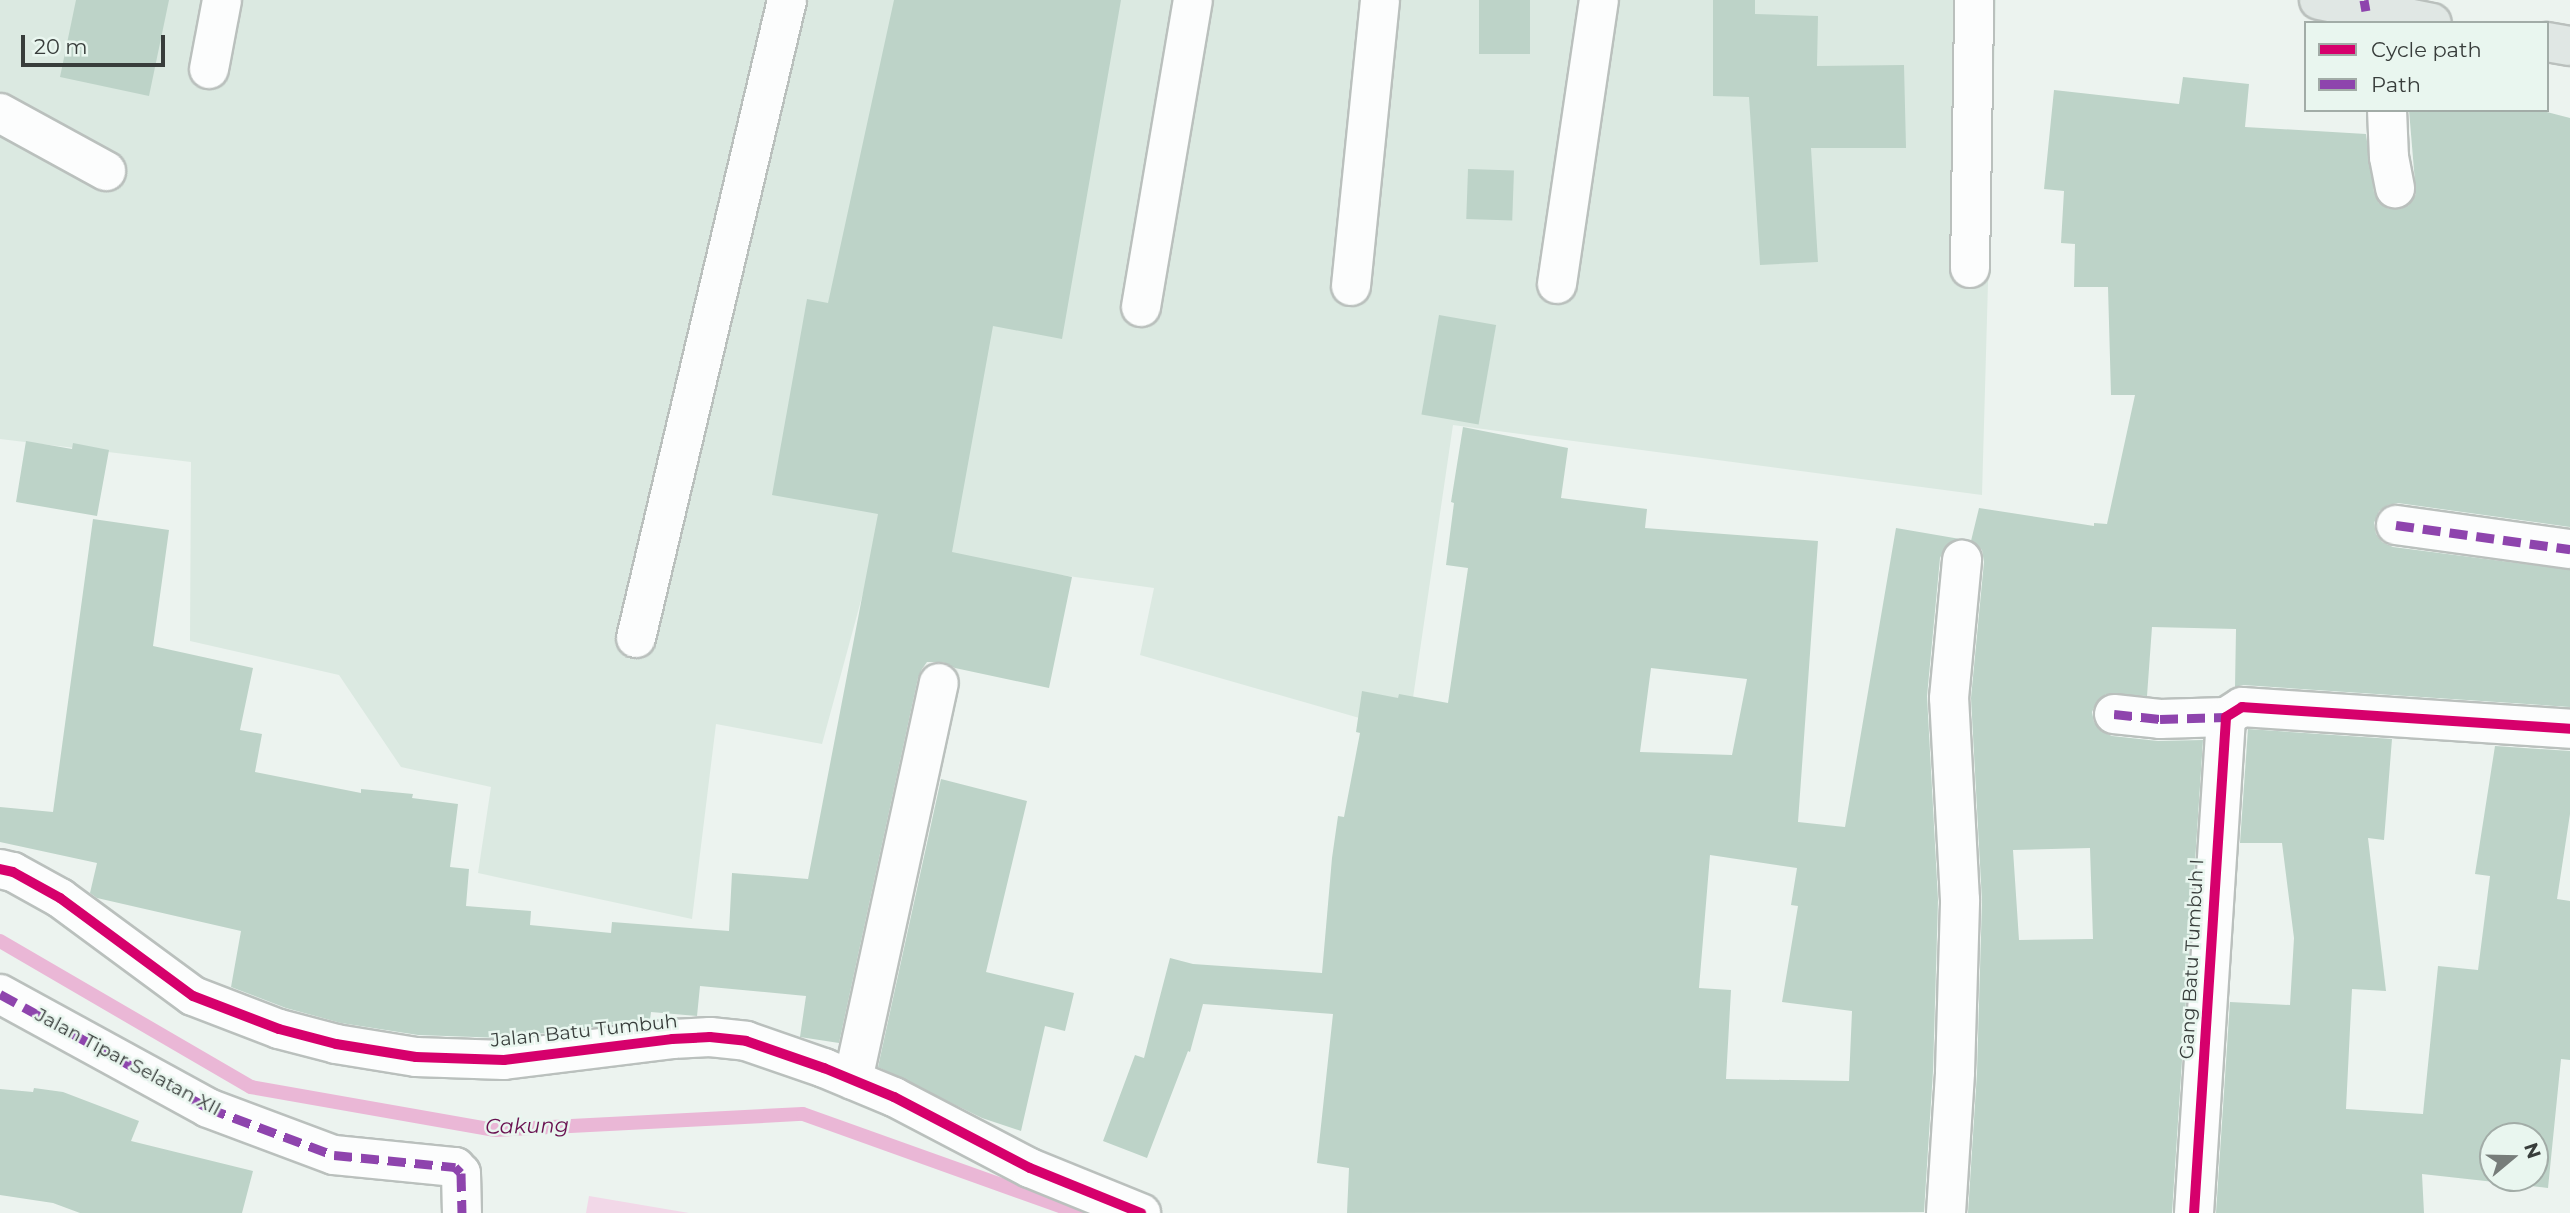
<!DOCTYPE html>
<html>
<head>
<meta charset="utf-8">
<style>
  body { margin:0 }
  #map { position:relative; width:2570px; height:1213px; overflow:hidden; background:#ecf3ef; font-family:Montserrat,sans-serif }
  div>[style] { position:absolute }
  .built>* { inset:0; background:#dbe9e1 }
  .green>* { inset:0; background:#f2d8e8 }
  .stream>* { height:14px; margin:-7px; padding:0 7px; transform-origin:7px; border-radius:7px; background:#eab7d6 }
  .building>* { inset:0; background:#bdd3c8; transform-origin:0 0 }
  .roads { filter:drop-shadow(2px 0 #bac0bd) drop-shadow(-2px 0 #bac0bd) drop-shadow(0 2px #bac0bd) drop-shadow(0 -2px #bac0bd) }
  .minor>* { height:38px; margin:-19px; padding:0 19px; transform-origin:19px; border-radius:19px; background:#fcfdfd }
  .major>* { height:38px; margin:-19px; padding:0 19px; transform-origin:19px; border-radius:19px; background:#e0e7e4 }
  .quiet>* { height:9px; margin-top:-4.5px; transform-origin:0; background:repeating-linear-gradient(90deg,#8e44ad 0 18px,transparent 0 27px) }
  .cycleway>* { height:10px; margin:-5px; padding:0 5px; transform-origin:5px; border-radius:5px; background:#d6006c }
  span { translate:-50% -50%; white-space:nowrap; text-align:center; line-height:1.15; -webkit-text-stroke:5px #e9f6ef; paint-order:stroke }
  .street-label { font-size:19px; color:#383d3b }
  .water-label { font-size:21px; color:#691050; font-style:italic }
  .legend { position:absolute; left:2304px; top:21px; width:245px; height:91px; box-sizing:border-box; background:#e9f6ef; border:2px solid #a2aca7; margin:0; padding:9px 12px; list-style:none; font-size:21px; color:#383d3b }
  .legend li { display:flex; align-items:center; gap:14px; height:35px }
  .legend b { width:35px; border:2px solid #a2aca7 }
  .north { position:absolute; left:2479px; top:1122px; width:70px; height:70px; box-sizing:border-box; background:#e9f6ef; border:2px solid #a2aca7; border-radius:50%; rotate:71deg; font-size:19px; font-weight:700; line-height:28px; text-align:center; color:#383d3b }
  .north::after { content:''; display:block; margin:auto; width:24px; height:32px; background:#777d7a; clip-path:polygon(50% 0,100% 100%,50% 72%,0 100%) }
  .scale { position:absolute; left:21px; top:35px; width:144px; height:32px; box-sizing:border-box; border:4px solid #383d3b; border-top:0; padding-left:9px; font-size:21px; line-height:24px; white-space:nowrap; color:#383d3b; -webkit-text-stroke:5px #e9f6ef; paint-order:stroke }
</style>
</head>
<body>
<div id="map">
  <div class="built">
    <i style="clip-path:polygon(0 0,1996px 0,1982px 495px,1453px 425px,1408px 732px,1140px 655px,1154px 588px,875px 549px,822px 744px,716px 724px,692px 919px,478px 873px,491px 787px,401px 767px,339px 675px,190px 641px,191px 462px,0 439px)"></i>
  </div>
  <div class="green">
    <i style="clip-path:polygon(589px 1196px,689px 1213px,586px 1213px)"></i>
  </div>
  <div class="stream">
    <i style="left:0;top:941px;width:290px;rotate:30.2deg"></i>
    <i style="left:251px;top:1087px;width:248px;rotate:10deg"></i>
    <i style="left:495px;top:1130px;width:308px;rotate:-3deg"></i>
    <i style="left:803px;top:1114px;width:294px;rotate:19.7deg"></i>
  </div>
  <div class="building">
    <i style="clip-path:polygon(76px 0,169px 0,149px 96px,60px 77px)"></i>
    <i style="clip-path:polygon(894px 0,1121px 0,1062px 339px,993px 326px,952px 552px,1072px 577px,1049px 688px,955px 668px,943px 662px,927px 662px,922px 669px,918px 678px,839px 1043px,800px 1037px,806px 996px,700px 986px,697px 1016px,651px 1012px,650px 1020px,503px 1038px,418px 1035px,341px 1023px,286px 1008px,231px 987px,241px 931px,97px 898px,90px 893px,97px 863px,0 842px,0 807px,53px 812px,93px 519px,169px 530px,153px 646px,253px 668px,240px 730px,262px 734px,255px 772px,361px 793px,361px 789px,413px 794px,412px 798px,458px 804px,450px 867px,469px 869px,466px 906px,531px 911px,530px 925px,611px 933px,612px 922px,729px 931px,732px 873px,808px 879px,878px 514px,772px 495px,807px 299px,828px 303px)"></i>
    <i style="left:1479px;top:0;width:51px;height:54px"></i>
    <i style="clip-path:polygon(1713px 0,1755px 0,1755px 14px,1818px 16px,1817px 66px,1904px 65px,1906px 148px,1811px 148px,1818px 262px,1760px 265px,1749px 97px,1713px 96px)"></i>
    <i style="clip-path:polygon(evenodd,2183px 77px,2249px 84px,2245px 127px,2366px 134px,2374px 192px,2379px 203px,2389px 209px,2400px 209px,2409px 205px,2416px 194px,2409px 110px,2539px 110px,2570px 118px,2570px 527px,2398px 503px,2388px 505px,2379px 511px,2374px 523px,2376px 534px,2382px 542px,2393px 547px,2570px 570px,2570px 707px,2243px 685px,2235px 687px,2236px 629px,2152px 627px,2147px 696px,2106px 694px,2097px 701px,2092px 712px,2094px 722px,2101px 731px,2112px 736px,2158px 741px,2203px 740px,2172px 1213px,1968px 1213px,1977px 1073px,1982px 901px,1971px 698px,1984px 562px,1982px 550px,1971px 541px,1979px 508px,2094px 526px,2094px 523px,2107px 524px,2135px 395px,2111px 395px,2108px 287px,2074px 287px,2075px 244px,2061px 243px,2064px 191px,2044px 189px,2054px 90px,2179px 104px,2183px 77px,2090px 848px,2093px 939px,2019px 940px,2013px 850px,2090px 848px)"></i>
    <i style="left:1468px;top:169px;width:46px;height:50px;rotate:2deg"></i>
    <i style="left:1439px;top:315px;width:58px;height:101px;rotate:10deg"></i>
    <i style="clip-path:polygon(evenodd,1463px 427px,1568px 448px,1561px 498px,1647px 509px,1645px 528px,1818px 541px,1798px 822px,1845px 827px,1896px 528px,1960px 539px,1945px 547px,1940px 558px,1927px 696px,1938px 900px,1933px 1071px,1924px 1212px,1347px 1213px,1349px 1168px,1317px 1163px,1333px 1014px,1203px 1004px,1190px 1052px,1188px 1051px,1147px 1158px,1103px 1141px,1135px 1055px,1144px 1058px,1170px 958px,1193px 964px,1322px 973px,1332px 858px,1338px 816px,1344px 817px,1360px 733px,1356px 732px,1362px 691px,1398px 698px,1399px 694px,1448px 703px,1468px 568px,1446px 565px,1454px 503px,1451px 502px,1463px 427px,1651px 668px,1747px 679px,1732px 755px,1640px 752px,1651px 668px,1463px 427px,1710px 855px,1797px 868px,1791px 905px,1798px 906px,1782px 1002px,1852px 1011px,1849px 1081px,1726px 1079px,1731px 990px,1699px 988px,1710px 855px)"></i>
    <i style="clip-path:polygon(26px 441px,72px 449px,73px 443px,109px 450px,97px 516px,16px 502px)"></i>
    <i style="clip-path:polygon(evenodd,2248px 729px,2392px 739px,2384px 840px,2368px 838px,2386px 991px,2352px 989px,2346px 1109px,2423px 1114px,2438px 966px,2478px 970px,2490px 876px,2475px 874px,2495px 746px,2570px 751px,2570px 814px,2557px 899px,2570px 901px,2570px 1060px,2561px 1059px,2548px 1188px,2422px 1174px,2424px 1213px,2216px 1213px,2230px 1002px,2290px 1005px,2294px 938px,2282px 843px,2240px 843px,2248px 729px,2493px 1136px,2535px 1136px,2535px 1178px,2493px 1178px,2493px 1136px)"></i>
    <i style="clip-path:polygon(941px 779px,1027px 801px,986px 972px,1074px 993px,1065px 1031px,1045px 1026px,1021px 1131px,982px 1118px,878px 1067px)"></i>
    <i style="clip-path:polygon(34px 1088px,63px 1092px,139px 1121px,131px 1141px,253px 1171px,242px 1213px,80px 1213px,53px 1203px,0 1195px,0 1089px,33px 1092px)"></i>
  </div>
  <div class="roads">
    <div class="minor">
      <i style="left:209px;top:69px;width:70px;rotate:-79.3deg"></i>
      <i style="left:2387px;top:110px;width:47px;rotate:87.6deg"></i>
      <i style="left:2389px;top:157px;width:32px;rotate:79deg"></i>
      <i style="left:0;top:113px;width:121px;rotate:28.7deg"></i>
      <i style="left:1970px;top:268px;width:268px;rotate:-89.1deg"></i>
      <i style="left:1557px;top:284px;width:287px;rotate:-81.6deg"></i>
      <i style="left:1351px;top:286px;width:287px;rotate:-84.2deg"></i>
      <i style="left:1141px;top:307px;width:311px;rotate:-80.4deg"></i>
      <i style="left:2396px;top:525px;width:176px;rotate:7.9deg"></i>
      <i style="left:636px;top:638px;width:656px;rotate:-76.68deg"></i>
      <i style="left:2114px;top:714px;width:46px;rotate:6.2deg"></i>
      <i style="left:2160px;top:719px;width:66px;rotate:-1.7deg"></i>
      <i style="left:0;top:869px;width:13px;rotate:13deg"></i>
      <i style="left:13px;top:872px;width:54px;rotate:29deg"></i>
      <i style="left:60px;top:898px;width:165px;rotate:36.4deg"></i>
      <i style="left:193px;top:996px;width:92px;rotate:21deg"></i>
      <i style="left:279px;top:1029px;width:59px;rotate:14.7deg"></i>
      <i style="left:336px;top:1044px;width:81px;rotate:9.2deg"></i>
      <i style="left:416px;top:1057px;width:88px;rotate:2deg"></i>
      <i style="left:504px;top:1060px;width:169px;rotate:-7.1deg"></i>
      <i style="left:672px;top:1039px;width:38px;rotate:-3deg"></i>
      <i style="left:710px;top:1037px;width:36px;rotate:6deg"></i>
      <i style="left:746px;top:1041px;width:83px;rotate:19.1deg"></i>
      <i style="left:824px;top:1068px;width:76px;rotate:22.5deg"></i>
      <i style="left:894px;top:1097px;width:153px;rotate:27.6deg"></i>
      <i style="left:1030px;top:1168px;width:120px;rotate:22.1deg"></i>
      <i style="left:0;top:994px;width:237px;rotate:28.7deg"></i>
      <i style="left:208px;top:1108px;width:134px;rotate:20.5deg"></i>
      <i style="left:334px;top:1155px;width:122px;rotate:5.7deg"></i>
      <i style="left:455px;top:1167px;width:8px;rotate:45deg"></i>
      <i style="left:461px;top:1173px;width:40px;rotate:88.6deg"></i>
      <i style="left:853px;top:1080px;width:406px;rotate:-77.8deg"></i>
      <i style="left:1946px;top:1213px;width:141px;rotate:-86.3deg"></i>
      <i style="left:1955px;top:1072px;width:172px;rotate:-88.3deg"></i>
      <i style="left:1960px;top:900px;width:202px;rotate:-93.1deg"></i>
      <i style="left:1949px;top:698px;width:139px;rotate:-84.6deg"></i>
      <i style="left:2194px;top:1213px;width:497px;rotate:-86.3deg"></i>
      <i style="left:2226px;top:717px;width:19px;rotate:-32deg"></i>
      <i style="left:2242px;top:707px;width:329px;rotate:3.8deg"></i>
    </div>
    <div class="major">
      <i style="left:2319px;top:0;width:115px;rotate:11.5deg"></i>
      <i style="left:2547px;top:42px;width:23px;rotate:10deg"></i>
    </div>
  </div>
  <div class="quiet">
    <i style="left:2364px;top:0;width:11px;rotate:80deg"></i>
    <i style="left:2396px;top:525px;width:176px;rotate:7.9deg"></i>
    <i style="left:2114px;top:714px;width:46px;rotate:6.2deg"></i>
    <i style="left:2160px;top:719px;width:66px;rotate:-1.7deg"></i>
    <i style="left:0;top:994px;width:237px;rotate:28.7deg"></i>
    <i style="left:208px;top:1108px;width:134px;rotate:20.5deg"></i>
    <i style="left:334px;top:1155px;width:122px;rotate:5.7deg"></i>
    <i style="left:455px;top:1167px;width:8px;rotate:45deg"></i>
    <i style="left:461px;top:1173px;width:40px;rotate:88.6deg"></i>
  </div>
  <div class="cycleway">
    <i style="left:0;top:869px;width:13px;rotate:13deg"></i>
    <i style="left:13px;top:872px;width:54px;rotate:29deg"></i>
    <i style="left:60px;top:898px;width:165px;rotate:36.4deg"></i>
    <i style="left:193px;top:996px;width:92px;rotate:21deg"></i>
    <i style="left:279px;top:1029px;width:59px;rotate:14.7deg"></i>
    <i style="left:336px;top:1044px;width:81px;rotate:9.2deg"></i>
    <i style="left:416px;top:1057px;width:88px;rotate:2deg"></i>
    <i style="left:504px;top:1060px;width:169px;rotate:-7.1deg"></i>
    <i style="left:672px;top:1039px;width:38px;rotate:-3deg"></i>
    <i style="left:710px;top:1037px;width:36px;rotate:6deg"></i>
    <i style="left:746px;top:1041px;width:83px;rotate:19.1deg"></i>
    <i style="left:824px;top:1068px;width:76px;rotate:22.5deg"></i>
    <i style="left:894px;top:1097px;width:153px;rotate:27.6deg"></i>
    <i style="left:1030px;top:1168px;width:120px;rotate:22.1deg"></i>
    <i style="left:2194px;top:1213px;width:497px;rotate:-86.3deg"></i>
    <i style="left:2226px;top:717px;width:19px;rotate:-32deg"></i>
    <i style="left:2242px;top:707px;width:329px;rotate:3.8deg"></i>
  </div>
  <div class="street-label">
    <span style="left:2192px;top:959px;rotate:-87deg">Gang Batu Tumbuh I</span>
    <span style="left:584px;top:1031px;rotate:-6deg">Jalan Batu Tumbuh</span>
    <span style="left:128px;top:1062px;rotate:28deg">Jalan Tipar Selatan XII</span>
  </div>
  <div class="water-label">
    <span style="left:527px;top:1126px;rotate:-1deg">Cakung</span>
  </div>
  <ul class="legend">
  <li><b style="height:9px;background:#d6006c"></b>Cycle path</li>
  <li><b style="height:9px;background:#8e44ad"></b>Path</li>
  </ul>
  <div class="north">N</div>
  <div class="scale">20 m</div>
</div>
</body>
</html>
